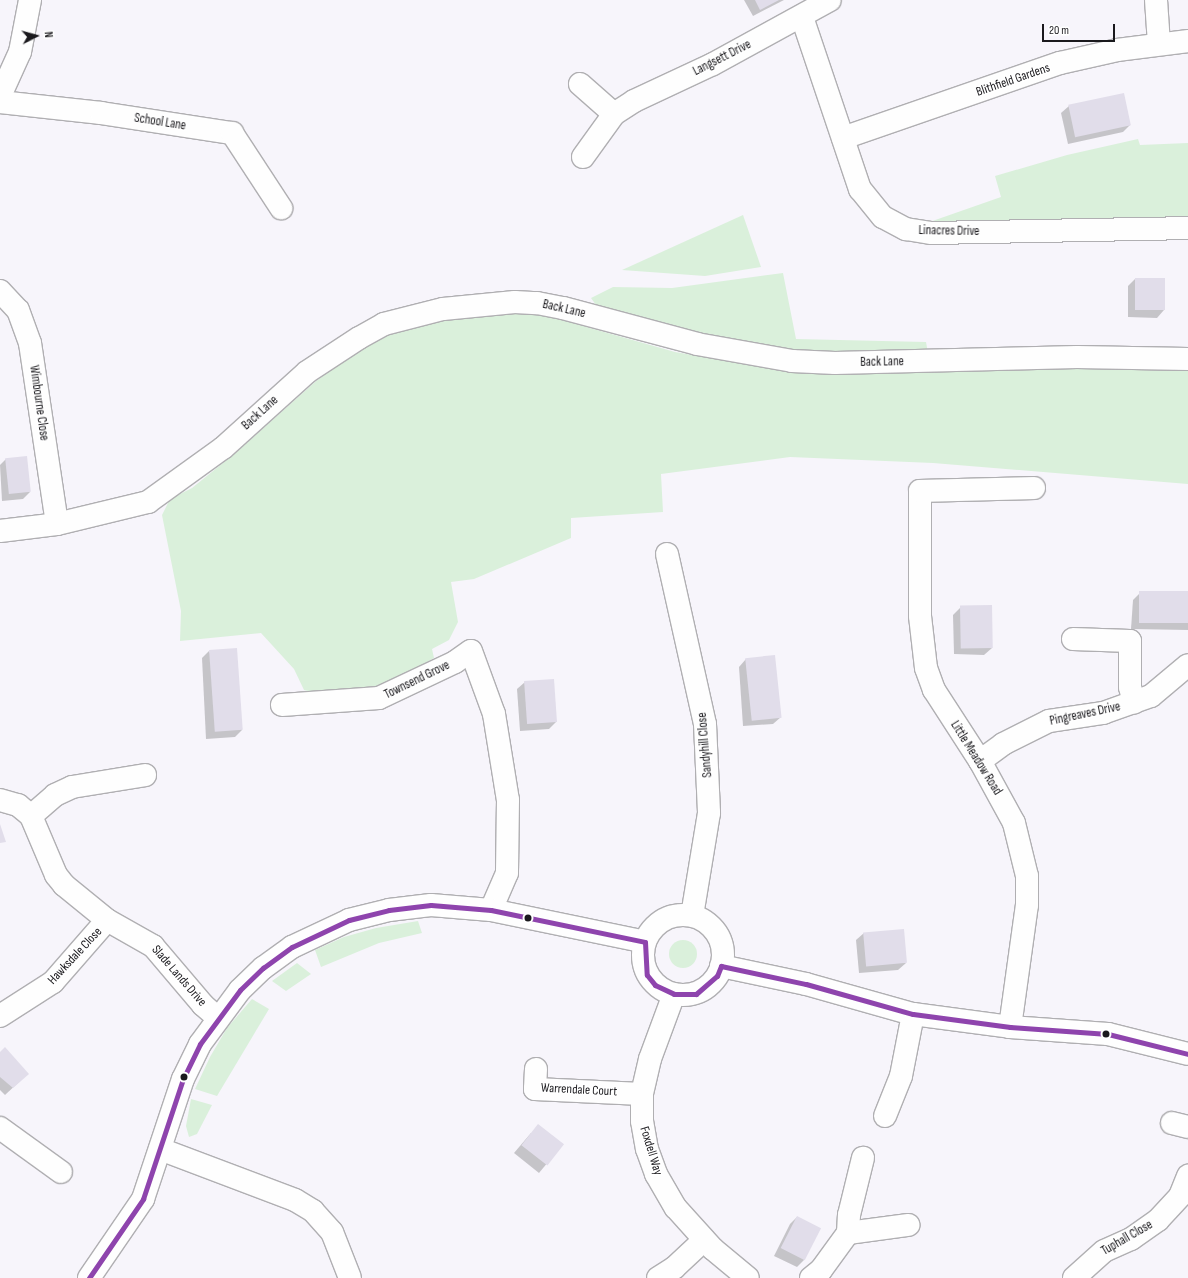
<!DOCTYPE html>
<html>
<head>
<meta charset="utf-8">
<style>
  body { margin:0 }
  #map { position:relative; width:1188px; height:1278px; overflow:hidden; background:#f7f5fb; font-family:"Sofia Sans Condensed",sans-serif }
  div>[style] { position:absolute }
  .green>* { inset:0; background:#daf0db }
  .round { border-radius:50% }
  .shadow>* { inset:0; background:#0003 }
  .building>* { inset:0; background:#e1ddea; transform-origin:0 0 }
  .roads { filter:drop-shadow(1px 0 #b0afb2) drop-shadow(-1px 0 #b0afb2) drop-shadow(0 1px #b0afb2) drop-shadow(0 -1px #b0afb2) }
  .minor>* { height:22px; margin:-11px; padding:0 11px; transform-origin:11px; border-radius:11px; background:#fefefe }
  .minor>.ring { margin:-11px; padding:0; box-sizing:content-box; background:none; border:22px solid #fefefe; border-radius:50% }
  .bus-1>* { height:5px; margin:-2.5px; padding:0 2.5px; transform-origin:2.5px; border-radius:2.5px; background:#8e44ad }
  .dots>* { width:11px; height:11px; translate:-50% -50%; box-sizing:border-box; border:2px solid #fff; border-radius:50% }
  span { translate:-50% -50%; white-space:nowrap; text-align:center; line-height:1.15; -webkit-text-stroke:3px #fff; paint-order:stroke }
  .street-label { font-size:13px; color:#1a191d }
  .north { position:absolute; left:16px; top:16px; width:40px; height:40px; -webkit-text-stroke:3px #fff; paint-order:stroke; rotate:84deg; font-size:11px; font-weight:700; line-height:16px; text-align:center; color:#1a191d }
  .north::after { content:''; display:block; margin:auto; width:14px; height:18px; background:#1a191d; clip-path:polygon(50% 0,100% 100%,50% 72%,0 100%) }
  .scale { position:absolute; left:1042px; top:24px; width:73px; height:18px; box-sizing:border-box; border:2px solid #1a191d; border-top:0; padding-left:5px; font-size:12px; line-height:14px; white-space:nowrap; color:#1a191d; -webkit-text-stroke:3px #fff; paint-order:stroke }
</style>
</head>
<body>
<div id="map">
  <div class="green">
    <i style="clip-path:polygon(1138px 139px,1140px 145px,1188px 143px,1188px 218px,921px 225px,1001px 197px,995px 176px,1067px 155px)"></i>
    <i style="clip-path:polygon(743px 215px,761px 267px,705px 276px,622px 270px)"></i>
    <i style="clip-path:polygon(783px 273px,796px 339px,926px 342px,928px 353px,795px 354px,601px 312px,591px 298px,613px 287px,672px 288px)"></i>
    <i style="clip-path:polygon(530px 311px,675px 352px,785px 371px,808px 366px,1188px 368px,1188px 484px,933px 463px,790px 457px,661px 474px,663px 512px,571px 518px,571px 538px,474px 579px,451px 582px,458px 622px,449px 640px,432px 649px,434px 658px,384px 686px,319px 694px,304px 690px,294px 669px,261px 633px,180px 641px,181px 611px,162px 515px,170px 499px,192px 488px,239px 450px,315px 382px,365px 343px,413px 326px,478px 315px)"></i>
    <i style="clip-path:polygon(418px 921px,422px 933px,379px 943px,321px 967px,315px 950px,344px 937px,376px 928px)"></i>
    <i class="round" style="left:669px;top:940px;width:28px;height:28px"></i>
    <i style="clip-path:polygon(297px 963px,311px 974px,286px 991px,272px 981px)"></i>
    <i style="clip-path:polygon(252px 999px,269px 1009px,217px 1096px,195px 1089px,210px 1057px,227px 1028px)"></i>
    <i style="clip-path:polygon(191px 1099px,212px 1105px,197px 1134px,189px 1137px,186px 1126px)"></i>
  </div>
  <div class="shadow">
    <i style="clip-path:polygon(744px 0,784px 0,753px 16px)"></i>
    <i style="clip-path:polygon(1069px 106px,1130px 125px,1123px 132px,1068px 144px,1061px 113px)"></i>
    <i style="clip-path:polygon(1135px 279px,1164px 310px,1157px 318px,1128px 317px,1128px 286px)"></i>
    <i style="clip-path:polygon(6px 459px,30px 492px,23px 499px,2px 501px,0 465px)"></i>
    <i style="clip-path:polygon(1188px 592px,1188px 630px,1131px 629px,1133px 600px,1140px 593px)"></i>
    <i style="clip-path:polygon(991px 607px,992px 648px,984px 655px,954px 654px,953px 615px,960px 608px)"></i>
    <i style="clip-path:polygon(209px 651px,242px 730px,235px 737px,206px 739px,202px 658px)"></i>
    <i style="clip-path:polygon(746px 659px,781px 717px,773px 724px,743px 726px,739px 667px)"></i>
    <i style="clip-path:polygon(525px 682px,556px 722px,549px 729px,520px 731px,517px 689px)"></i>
    <i style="clip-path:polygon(864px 933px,906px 963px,898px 970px,859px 973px,856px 940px)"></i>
    <i style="clip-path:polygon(0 1053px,20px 1081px,5px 1095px,0 1090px)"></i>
    <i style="clip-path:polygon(531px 1133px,563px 1144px,539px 1173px,514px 1153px)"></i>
    <i style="clip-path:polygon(797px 1217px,804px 1260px,797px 1267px,774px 1256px,790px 1224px)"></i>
  </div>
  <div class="building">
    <i style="clip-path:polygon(755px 0,779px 0,760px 10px)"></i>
    <i style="left:1124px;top:93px;width:33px;height:57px;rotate:78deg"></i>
    <i style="left:1135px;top:278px;width:30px;height:32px"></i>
    <i style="left:27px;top:456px;width:36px;height:22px;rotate:84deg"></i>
    <i style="left:1188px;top:591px;width:32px;height:49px;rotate:90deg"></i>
    <i style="left:992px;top:605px;width:43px;height:32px;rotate:89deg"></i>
    <i style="left:237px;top:648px;width:82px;height:28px;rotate:86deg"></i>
    <i style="left:775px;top:655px;width:63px;height:30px;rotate:84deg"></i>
    <i style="left:554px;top:679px;width:43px;height:30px;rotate:86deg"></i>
    <i style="clip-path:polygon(0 824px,6px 842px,0 843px)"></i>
    <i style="left:904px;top:929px;width:34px;height:41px;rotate:85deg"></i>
    <i style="clip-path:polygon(5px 1047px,29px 1074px,13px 1088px,0 1077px,0 1052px)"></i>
    <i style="left:538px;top:1124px;width:33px;height:27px;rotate:38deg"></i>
    <i style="left:797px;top:1216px;width:27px;height:36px;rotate:27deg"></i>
  </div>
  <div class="roads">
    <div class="minor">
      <i style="left:1156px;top:0;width:44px;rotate:86.1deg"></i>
      <i style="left:802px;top:17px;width:182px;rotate:71.4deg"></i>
      <i style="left:860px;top:189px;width:36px;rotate:51deg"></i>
      <i style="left:883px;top:217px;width:26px;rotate:28deg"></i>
      <i style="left:906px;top:229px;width:26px;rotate:9deg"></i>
      <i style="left:932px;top:233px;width:256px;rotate:-1.1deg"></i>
      <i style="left:580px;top:84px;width:45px;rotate:41.4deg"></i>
      <i style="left:0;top:96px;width:48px;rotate:-65.6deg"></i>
      <i style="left:20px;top:52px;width:53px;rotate:-79.1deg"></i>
      <i style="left:0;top:102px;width:102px;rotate:6.2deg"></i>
      <i style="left:101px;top:113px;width:133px;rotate:8.7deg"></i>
      <i style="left:232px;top:133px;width:90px;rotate:56.8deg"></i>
      <i style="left:843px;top:138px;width:230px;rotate:-19.1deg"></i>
      <i style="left:1060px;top:63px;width:58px;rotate:-12.8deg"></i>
      <i style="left:1117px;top:50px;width:72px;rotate:-7.2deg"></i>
      <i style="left:583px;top:157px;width:53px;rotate:-54.2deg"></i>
      <i style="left:614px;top:114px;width:24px;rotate:-33deg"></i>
      <i style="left:634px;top:101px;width:87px;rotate:-25.1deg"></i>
      <i style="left:713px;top:64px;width:133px;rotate:-28.7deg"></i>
      <i style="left:0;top:291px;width:26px;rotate:47deg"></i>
      <i style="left:18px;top:310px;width:35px;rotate:70deg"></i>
      <i style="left:30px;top:343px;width:183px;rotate:81.5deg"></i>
      <i style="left:0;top:531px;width:57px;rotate:-7deg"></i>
      <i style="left:57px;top:524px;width:94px;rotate:-13.6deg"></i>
      <i style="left:148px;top:502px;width:92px;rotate:-35.8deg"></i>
      <i style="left:223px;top:448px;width:113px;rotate:-42.1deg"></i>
      <i style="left:307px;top:372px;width:62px;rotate:-33.2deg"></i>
      <i style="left:359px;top:338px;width:29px;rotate:-29deg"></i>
      <i style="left:384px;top:324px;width:61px;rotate:-14.3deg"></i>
      <i style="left:443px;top:309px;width:72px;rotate:-5.6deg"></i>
      <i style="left:515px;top:302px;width:22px;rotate:3deg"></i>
      <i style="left:537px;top:303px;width:26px;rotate:11deg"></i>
      <i style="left:563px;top:308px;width:139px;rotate:15deg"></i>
      <i style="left:697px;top:344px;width:97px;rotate:10.1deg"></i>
      <i style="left:792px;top:361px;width:43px;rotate:2.7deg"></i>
      <i style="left:835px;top:363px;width:242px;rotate:-1.4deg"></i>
      <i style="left:1077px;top:357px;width:111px;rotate:1deg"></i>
      <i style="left:667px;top:554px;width:174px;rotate:77.4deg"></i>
      <i style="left:705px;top:724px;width:89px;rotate:87.4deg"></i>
      <i style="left:709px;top:813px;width:104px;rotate:99.4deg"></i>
      <i style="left:1073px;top:639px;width:57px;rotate:2deg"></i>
      <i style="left:1130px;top:641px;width:46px;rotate:90deg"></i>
      <i style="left:1130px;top:687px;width:16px;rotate:76deg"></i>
      <i style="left:282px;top:705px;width:97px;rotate:-4.1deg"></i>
      <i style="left:379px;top:698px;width:84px;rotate:-25.3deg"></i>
      <i style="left:455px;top:662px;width:19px;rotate:-35deg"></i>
      <i style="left:471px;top:651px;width:67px;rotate:69.9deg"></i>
      <i style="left:494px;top:714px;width:87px;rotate:80.8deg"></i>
      <i style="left:508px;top:800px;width:73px;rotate:90.8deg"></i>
      <i style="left:507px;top:873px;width:40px;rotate:113.4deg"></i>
      <i style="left:980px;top:761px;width:29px;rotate:-36deg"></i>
      <i style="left:1003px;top:744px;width:51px;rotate:-26.6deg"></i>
      <i style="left:1049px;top:721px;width:55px;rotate:-8.4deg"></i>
      <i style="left:1103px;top:713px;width:51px;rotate:-19.5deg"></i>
      <i style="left:1151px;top:696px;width:48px;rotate:-40deg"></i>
      <i style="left:0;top:800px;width:19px;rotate:16deg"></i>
      <i style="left:18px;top:805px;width:17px;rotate:40deg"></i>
      <i style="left:31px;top:816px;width:64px;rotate:67deg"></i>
      <i style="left:56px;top:875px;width:13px;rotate:51deg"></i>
      <i style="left:64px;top:885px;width:55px;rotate:39.1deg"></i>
      <i style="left:107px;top:920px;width:53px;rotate:29.5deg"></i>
      <i style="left:153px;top:946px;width:77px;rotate:49.7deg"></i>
      <i style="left:203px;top:1005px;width:18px;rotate:41deg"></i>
      <i style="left:31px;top:816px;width:32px;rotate:-41deg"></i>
      <i style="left:55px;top:795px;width:19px;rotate:-25deg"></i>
      <i style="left:72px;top:787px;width:74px;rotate:-9.3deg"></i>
      <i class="ring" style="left:643px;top:915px;width:58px;height:58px"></i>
      <i style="left:721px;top:966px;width:87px;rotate:12deg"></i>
      <i style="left:806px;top:984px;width:111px;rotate:15.7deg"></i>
      <i style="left:913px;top:1014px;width:98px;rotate:7.6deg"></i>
      <i style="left:1010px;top:1027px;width:98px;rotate:4.1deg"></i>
      <i style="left:1108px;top:1034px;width:82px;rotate:14deg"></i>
      <i style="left:674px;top:994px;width:69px;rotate:110.3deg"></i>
      <i style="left:650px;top:1059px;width:36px;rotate:103deg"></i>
      <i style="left:642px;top:1094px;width:27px;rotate:90deg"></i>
      <i style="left:642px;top:1121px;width:28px;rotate:80deg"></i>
      <i style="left:647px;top:1149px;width:27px;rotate:70deg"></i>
      <i style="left:656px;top:1174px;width:39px;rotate:60deg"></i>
      <i style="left:676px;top:1208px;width:55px;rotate:47.9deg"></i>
      <i style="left:713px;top:1249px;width:45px;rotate:39.6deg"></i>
      <i style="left:0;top:1016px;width:63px;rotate:-32.7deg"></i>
      <i style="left:53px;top:982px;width:82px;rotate:-48.9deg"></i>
      <i style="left:1010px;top:1027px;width:123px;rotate:-82.1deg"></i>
      <i style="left:1027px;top:905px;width:29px;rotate:-90deg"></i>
      <i style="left:1027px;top:876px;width:55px;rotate:-103.8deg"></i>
      <i style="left:1014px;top:823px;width:71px;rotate:-118.7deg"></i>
      <i style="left:980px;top:761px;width:85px;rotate:-122.9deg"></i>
      <i style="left:934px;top:690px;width:23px;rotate:-110deg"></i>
      <i style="left:926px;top:668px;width:52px;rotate:-96.6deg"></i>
      <i style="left:920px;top:616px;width:125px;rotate:-90deg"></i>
      <i style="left:920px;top:491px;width:114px;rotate:-1.5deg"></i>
      <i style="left:536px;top:1069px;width:20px;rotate:93deg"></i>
      <i style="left:535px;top:1089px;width:107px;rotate:2.7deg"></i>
      <i style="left:885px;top:1116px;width:43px;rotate:-68.2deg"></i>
      <i style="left:901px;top:1076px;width:63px;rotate:-79deg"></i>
      <i style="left:1172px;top:1123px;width:16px;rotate:14deg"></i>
      <i style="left:0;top:1128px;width:75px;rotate:35.8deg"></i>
      <i style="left:160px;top:1149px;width:144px;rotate:20.7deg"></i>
      <i style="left:295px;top:1200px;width:21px;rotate:31deg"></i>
      <i style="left:313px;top:1211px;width:28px;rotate:48deg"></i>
      <i style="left:332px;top:1232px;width:49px;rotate:68.6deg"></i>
      <i style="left:848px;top:1233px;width:18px;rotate:-87deg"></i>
      <i style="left:849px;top:1215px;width:59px;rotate:-76.2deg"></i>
      <i style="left:89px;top:1278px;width:96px;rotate:-55.6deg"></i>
      <i style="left:143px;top:1199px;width:126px;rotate:-71.6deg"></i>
      <i style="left:183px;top:1079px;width:39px;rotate:-64deg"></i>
      <i style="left:200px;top:1044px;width:67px;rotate:-53.5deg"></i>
      <i style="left:240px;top:990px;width:32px;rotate:-44deg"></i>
      <i style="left:263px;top:968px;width:36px;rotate:-36deg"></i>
      <i style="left:292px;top:947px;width:63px;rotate:-25.3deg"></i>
      <i style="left:349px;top:920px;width:41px;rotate:-14deg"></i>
      <i style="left:389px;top:910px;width:42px;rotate:-6.8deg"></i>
      <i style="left:431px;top:905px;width:60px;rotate:4.8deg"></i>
      <i style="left:491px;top:910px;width:157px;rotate:11.7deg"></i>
      <i style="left:658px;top:1278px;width:19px;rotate:-32deg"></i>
      <i style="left:674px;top:1268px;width:41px;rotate:-43deg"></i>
      <i style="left:811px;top:1278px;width:13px;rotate:-39deg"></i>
      <i style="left:821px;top:1270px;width:46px;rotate:-53.9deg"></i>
      <i style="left:848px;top:1233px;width:61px;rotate:-7.6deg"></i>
      <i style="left:1074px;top:1278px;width:40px;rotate:-42deg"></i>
      <i style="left:1104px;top:1251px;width:30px;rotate:-24deg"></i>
      <i style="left:1131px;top:1239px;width:33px;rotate:-35deg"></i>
      <i style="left:1158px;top:1220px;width:33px;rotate:-47deg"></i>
      <i style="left:1180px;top:1196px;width:22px;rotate:-68deg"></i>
    </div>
  </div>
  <div class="bus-1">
    <i style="left:645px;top:942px;width:33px;rotate:87deg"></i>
    <i style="left:647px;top:975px;width:13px;rotate:51deg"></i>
    <i style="left:655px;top:985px;width:21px;rotate:25deg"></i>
    <i style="left:674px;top:994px;width:22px"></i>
    <i style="left:696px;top:994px;width:28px;rotate:-41deg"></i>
    <i style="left:717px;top:976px;width:11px;rotate:-68deg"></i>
    <i style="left:721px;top:966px;width:87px;rotate:12deg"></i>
    <i style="left:806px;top:984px;width:111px;rotate:15.7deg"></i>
    <i style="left:913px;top:1014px;width:98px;rotate:7.6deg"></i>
    <i style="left:1010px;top:1027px;width:98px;rotate:4.1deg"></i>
    <i style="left:1108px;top:1034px;width:82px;rotate:14deg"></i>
    <i style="left:89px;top:1278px;width:96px;rotate:-55.6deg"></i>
    <i style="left:143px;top:1199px;width:126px;rotate:-71.6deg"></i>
    <i style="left:183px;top:1079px;width:39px;rotate:-64deg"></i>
    <i style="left:200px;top:1044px;width:67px;rotate:-53.5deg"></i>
    <i style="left:240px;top:990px;width:32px;rotate:-44deg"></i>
    <i style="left:263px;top:968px;width:36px;rotate:-36deg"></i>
    <i style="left:292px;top:947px;width:63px;rotate:-25.3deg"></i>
    <i style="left:349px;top:920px;width:41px;rotate:-14deg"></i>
    <i style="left:389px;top:910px;width:42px;rotate:-6.8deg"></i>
    <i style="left:431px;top:905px;width:60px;rotate:4.8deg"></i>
    <i style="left:491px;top:910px;width:157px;rotate:11.7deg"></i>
  </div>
  <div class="dots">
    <i style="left:528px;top:918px;background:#1a191d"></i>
    <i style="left:1106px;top:1034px;background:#1a191d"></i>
    <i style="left:184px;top:1077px;background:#1a191d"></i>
  </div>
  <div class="street-label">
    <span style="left:722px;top:58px;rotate:-27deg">Langsett Drive</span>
    <span style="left:1013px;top:80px;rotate:-19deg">Blithfield Gardens</span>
    <span style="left:160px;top:122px;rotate:9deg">School Lane</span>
    <span style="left:949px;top:231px;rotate:1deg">Linacres Drive</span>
    <span style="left:564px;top:309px;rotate:13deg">Back Lane</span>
    <span style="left:882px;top:362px;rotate:-1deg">Back Lane</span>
    <span style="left:39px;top:403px;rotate:82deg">Wimbourne Close</span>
    <span style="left:260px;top:413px;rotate:-42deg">Back Lane</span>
    <span style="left:417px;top:680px;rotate:-26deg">Townsend Grove</span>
    <span style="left:1085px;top:714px;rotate:-12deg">Pingreaves Drive</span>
    <span style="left:705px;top:745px;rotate:-95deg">Sandyhill Close</span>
    <span style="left:976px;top:758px;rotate:58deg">Little Meadow Road</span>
    <span style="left:75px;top:956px;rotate:-47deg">Hawksdale Close</span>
    <span style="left:179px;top:976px;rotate:49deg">Slade Lands Drive</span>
    <span style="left:579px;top:1090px;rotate:3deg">Warrendale Court</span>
    <span style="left:651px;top:1151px;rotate:73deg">Foxdell Way</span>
    <span style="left:1127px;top:1238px;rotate:-30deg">Tuphall Close</span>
  </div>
  <div class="north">N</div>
  <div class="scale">20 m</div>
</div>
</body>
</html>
